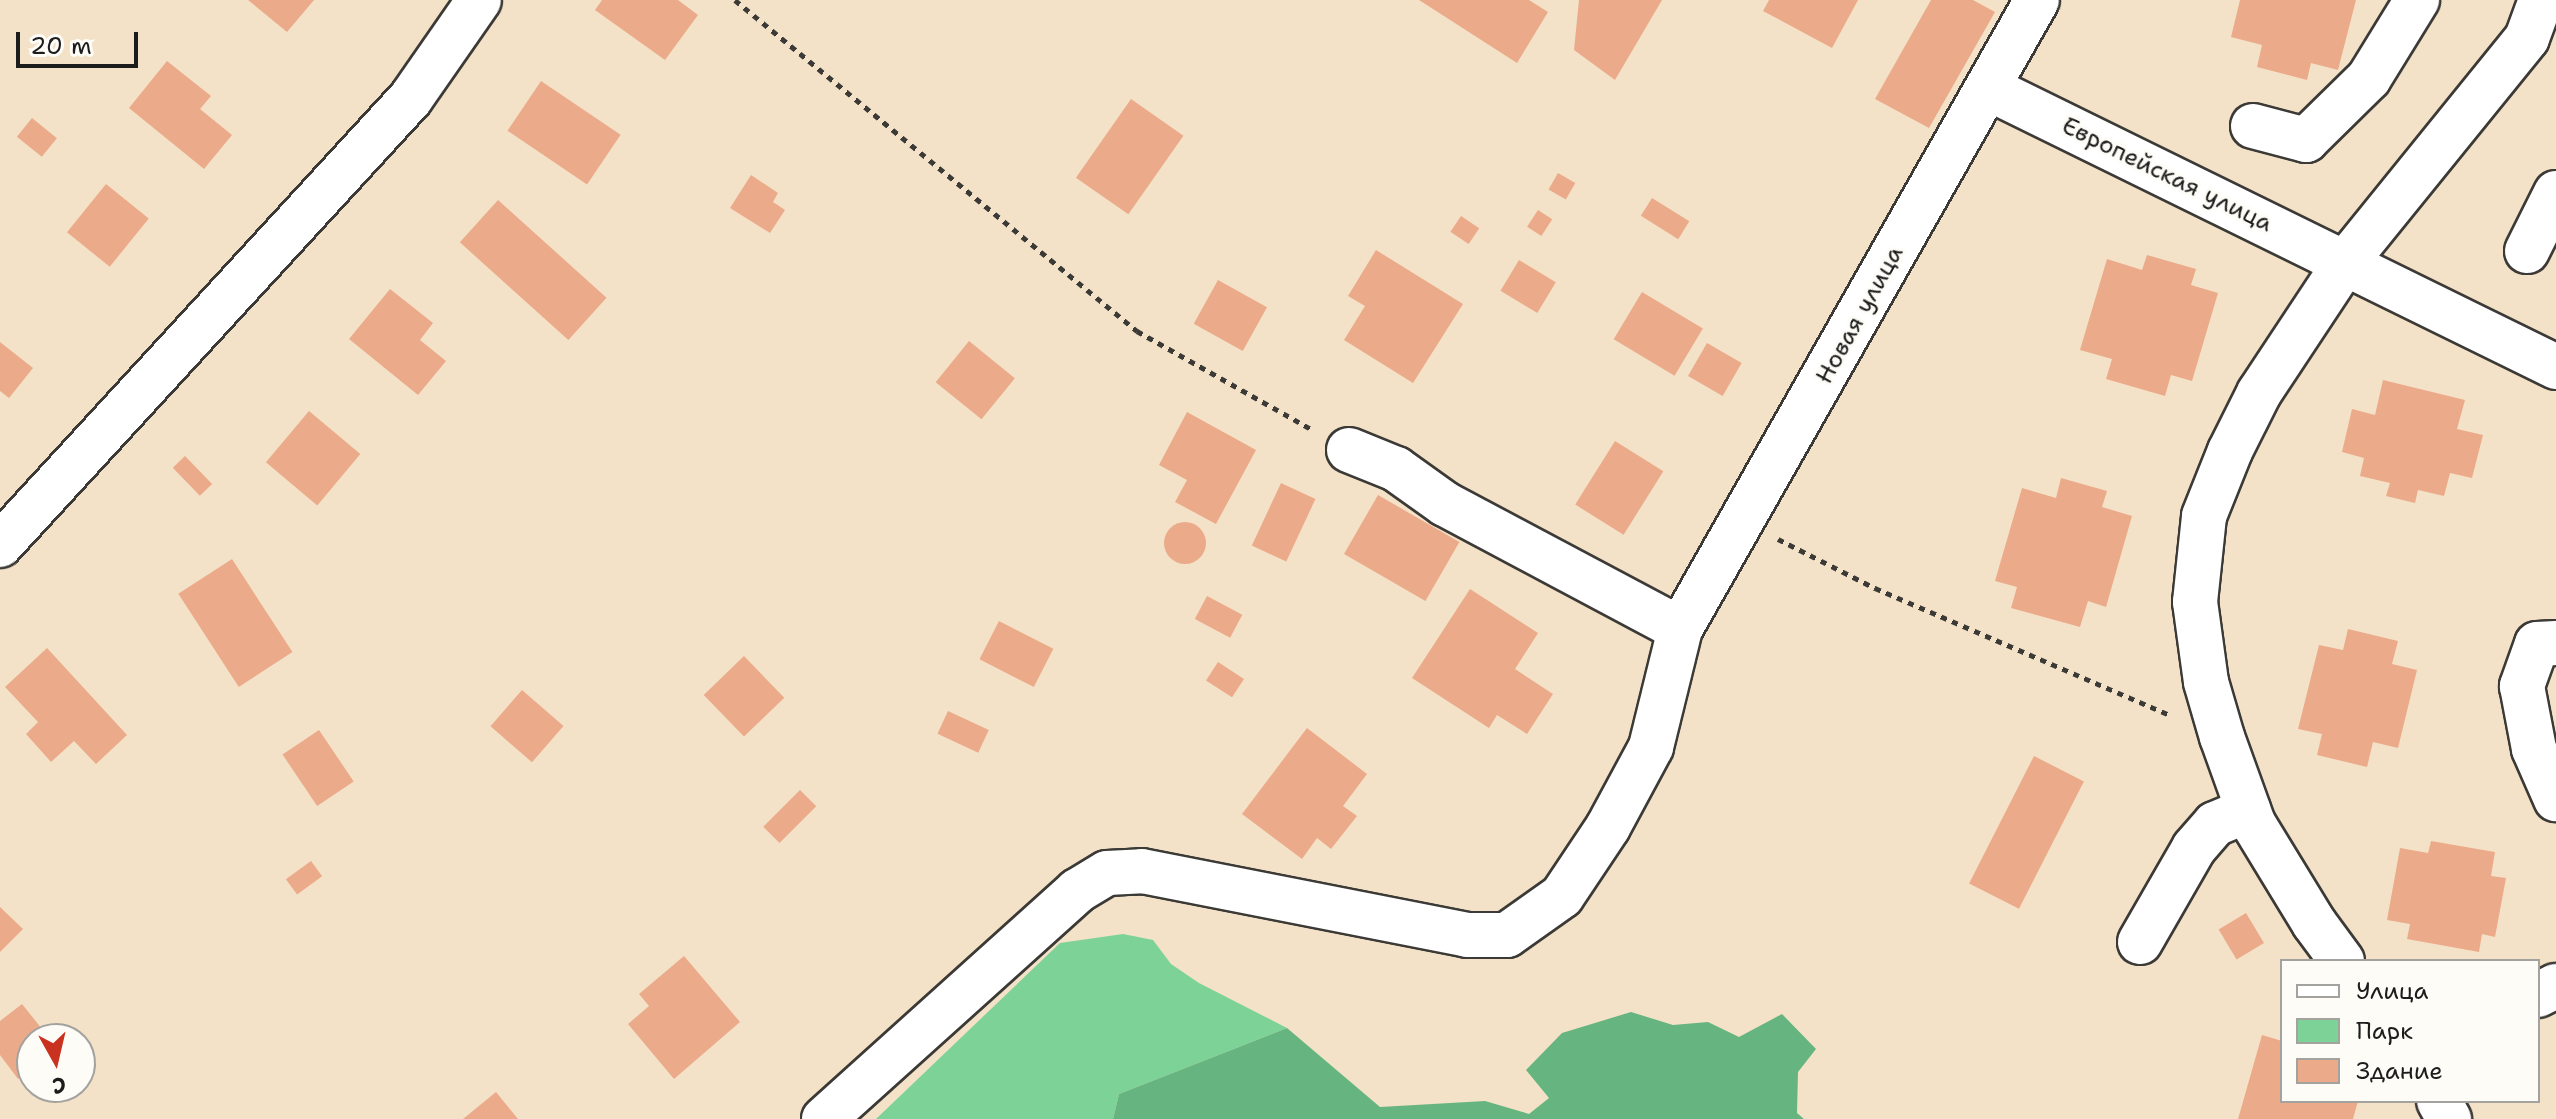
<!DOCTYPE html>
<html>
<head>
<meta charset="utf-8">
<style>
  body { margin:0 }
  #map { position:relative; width:2556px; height:1119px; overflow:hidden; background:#f3e2c7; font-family:"Shantell Sans",sans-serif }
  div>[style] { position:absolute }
  .green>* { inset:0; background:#7dd397 }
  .forest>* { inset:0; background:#66b580 }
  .building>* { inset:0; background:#ebab8a; transform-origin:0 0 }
  .round { border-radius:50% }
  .path>* { height:5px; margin-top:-2.5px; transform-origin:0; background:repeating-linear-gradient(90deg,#3c3a36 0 6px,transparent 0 12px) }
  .roads { filter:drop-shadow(2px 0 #3c3a36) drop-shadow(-2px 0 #3c3a36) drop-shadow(0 2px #3c3a36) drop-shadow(0 -2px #3c3a36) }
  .minor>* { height:44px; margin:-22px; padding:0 22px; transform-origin:22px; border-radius:22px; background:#fff }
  span { translate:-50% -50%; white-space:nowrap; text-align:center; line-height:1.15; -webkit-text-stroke:6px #fdfcf7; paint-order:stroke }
  .street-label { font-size:24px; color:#1c1c1c }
  .legend { position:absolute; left:2280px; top:959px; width:260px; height:144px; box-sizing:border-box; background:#fdfcf7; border:2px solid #a3a29f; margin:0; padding:10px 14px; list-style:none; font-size:24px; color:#1c1c1c }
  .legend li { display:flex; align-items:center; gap:16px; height:40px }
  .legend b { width:40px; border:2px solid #a3a29f }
  .north { position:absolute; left:16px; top:1023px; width:80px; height:80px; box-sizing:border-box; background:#fdfcf7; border:2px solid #a3a29f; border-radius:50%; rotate:172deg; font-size:22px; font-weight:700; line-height:32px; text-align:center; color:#1c1c1c }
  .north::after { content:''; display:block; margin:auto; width:28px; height:36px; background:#c8321e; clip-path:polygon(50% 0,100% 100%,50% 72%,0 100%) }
  .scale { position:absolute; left:16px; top:32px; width:122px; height:36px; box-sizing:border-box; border:4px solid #1c1c1c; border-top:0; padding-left:10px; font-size:24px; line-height:28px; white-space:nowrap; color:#1c1c1c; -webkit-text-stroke:6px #fdfcf7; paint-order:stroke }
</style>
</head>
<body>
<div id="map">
  <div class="green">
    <i style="clip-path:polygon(1123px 934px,1153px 940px,1171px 964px,1199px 983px,1287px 1028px,1119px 1094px,1113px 1119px,876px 1119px,1060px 943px)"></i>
  </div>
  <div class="forest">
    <i style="clip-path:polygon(1631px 1012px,1673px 1025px,1708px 1022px,1739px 1037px,1782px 1014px,1816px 1049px,1798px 1072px,1797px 1113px,1804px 1119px,1113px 1119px,1119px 1094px,1287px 1028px,1380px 1107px,1485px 1101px,1529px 1114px,1549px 1098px,1526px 1070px,1562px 1033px)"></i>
  </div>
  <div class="building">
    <i style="clip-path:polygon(248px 0,314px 0,287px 32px)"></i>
    <i style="clip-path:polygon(602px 0,678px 0,698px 15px,665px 60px,595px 10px)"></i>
    <i style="clip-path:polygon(1419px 0,1529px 0,1548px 12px,1517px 63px)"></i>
    <i style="clip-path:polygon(1579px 0,1662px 0,1615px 80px,1574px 50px)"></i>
    <i style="clip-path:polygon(1769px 0,1858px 0,1832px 48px,1763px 11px)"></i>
    <i style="clip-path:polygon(1931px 0,1973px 0,1995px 12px,1929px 128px,1875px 99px)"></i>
    <i style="clip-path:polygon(2240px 0,2356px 0,2338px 70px,2311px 63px,2307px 80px,2257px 67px,2262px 45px,2231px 37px)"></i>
    <i style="clip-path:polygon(167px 61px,211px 96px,200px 109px,232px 135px,204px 169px,129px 108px)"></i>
    <i style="left:541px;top:81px;width:96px;height:60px;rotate:34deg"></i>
    <i style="left:1131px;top:99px;width:64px;height:96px;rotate:35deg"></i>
    <i style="left:32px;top:118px;width:32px;height:24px;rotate:39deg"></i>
    <i style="left:1558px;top:173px;width:20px;height:19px;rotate:30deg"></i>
    <i style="clip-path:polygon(751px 175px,778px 193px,773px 202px,785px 210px,770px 233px,730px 208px)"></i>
    <i style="left:106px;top:184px;width:55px;height:62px;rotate:39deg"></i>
    <i style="left:1652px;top:198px;width:44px;height:21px;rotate:32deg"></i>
    <i style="left:498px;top:200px;width:146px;height:57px;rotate:42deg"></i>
    <i style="left:1538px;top:210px;width:17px;height:20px;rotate:33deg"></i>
    <i style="left:1461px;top:216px;width:22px;height:19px;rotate:34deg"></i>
    <i style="clip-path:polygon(1376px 250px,1463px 304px,1413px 383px,1344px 340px,1365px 306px,1348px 296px)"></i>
    <i style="clip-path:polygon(2147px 255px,2196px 269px,2191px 285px,2218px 293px,2192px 381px,2171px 375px,2165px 396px,2106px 379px,2112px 359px,2080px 350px,2107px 259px,2142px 270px)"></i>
    <i style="left:1519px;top:260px;width:43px;height:36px;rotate:31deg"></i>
    <i style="left:1218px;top:280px;width:56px;height:50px;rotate:29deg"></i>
    <i style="clip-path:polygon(390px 289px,433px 323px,420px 340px,446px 361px,418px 395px,349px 339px)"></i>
    <i style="left:1642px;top:292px;width:71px;height:55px;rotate:31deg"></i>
    <i style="left:969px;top:341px;width:59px;height:53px;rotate:39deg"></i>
    <i style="clip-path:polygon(0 342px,33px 368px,9px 398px,0 391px)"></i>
    <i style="left:1707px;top:343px;width:40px;height:38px;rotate:30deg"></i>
    <i style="clip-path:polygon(2383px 380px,2465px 400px,2457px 429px,2483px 435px,2472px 478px,2450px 473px,2444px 496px,2418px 490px,2415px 503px,2386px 496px,2390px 483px,2360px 476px,2364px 458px,2342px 452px,2352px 409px,2375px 415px)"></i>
    <i style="left:309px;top:411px;width:67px;height:67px;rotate:40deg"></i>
    <i style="clip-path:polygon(1187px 412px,1256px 450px,1216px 524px,1175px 502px,1187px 480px,1159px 465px)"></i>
    <i style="left:1615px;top:441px;width:57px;height:75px;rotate:32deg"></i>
    <i style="left:185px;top:456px;width:39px;height:17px;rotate:46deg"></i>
    <i style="clip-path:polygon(2061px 478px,2107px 491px,2102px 507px,2132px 516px,2106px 607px,2088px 601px,2080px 627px,2011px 608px,2017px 587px,1995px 581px,2022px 488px,2056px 498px)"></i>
    <i style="left:1281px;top:483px;width:38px;height:69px;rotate:25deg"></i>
    <i style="left:1378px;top:495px;width:94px;height:68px;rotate:30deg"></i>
    <i class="round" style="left:1164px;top:522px;width:42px;height:42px"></i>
    <i style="left:232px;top:559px;width:111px;height:64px;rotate:57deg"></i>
    <i style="clip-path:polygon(1470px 589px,1538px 633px,1515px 669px,1553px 694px,1527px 734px,1497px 715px,1489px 728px,1412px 678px)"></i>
    <i style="left:1207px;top:596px;width:40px;height:26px;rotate:28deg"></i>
    <i style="left:999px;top:621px;width:61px;height:43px;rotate:27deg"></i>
    <i style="clip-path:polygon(2348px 629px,2398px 641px,2392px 664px,2417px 670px,2398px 748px,2373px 742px,2367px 767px,2317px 755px,2322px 734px,2298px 729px,2319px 645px,2343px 650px)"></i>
    <i style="clip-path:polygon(47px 648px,127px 735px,96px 764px,74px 741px,51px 762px,26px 734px,38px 722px,5px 687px)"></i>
    <i style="left:744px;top:656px;width:58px;height:56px;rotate:46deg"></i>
    <i style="left:1218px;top:662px;width:31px;height:22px;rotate:33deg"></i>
    <i style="left:522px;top:690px;width:55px;height:48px;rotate:41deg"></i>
    <i style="left:948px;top:711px;width:45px;height:25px;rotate:25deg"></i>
    <i style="clip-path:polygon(1307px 728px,1367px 774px,1343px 806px,1357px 816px,1331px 849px,1317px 838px,1302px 859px,1242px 814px)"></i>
    <i style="left:319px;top:730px;width:62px;height:44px;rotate:56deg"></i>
    <i style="left:2034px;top:756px;width:56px;height:143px;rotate:27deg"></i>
    <i style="left:800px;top:790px;width:23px;height:52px;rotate:45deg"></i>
    <i style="clip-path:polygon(2431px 841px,2495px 852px,2491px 876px,2506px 878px,2495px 937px,2482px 934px,2479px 952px,2407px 939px,2410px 924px,2387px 920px,2400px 848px,2428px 853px)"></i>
    <i style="left:311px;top:861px;width:19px;height:31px;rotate:54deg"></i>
    <i style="clip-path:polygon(0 907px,23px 929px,0 952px)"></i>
    <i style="left:2246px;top:913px;width:35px;height:32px;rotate:59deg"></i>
    <i style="clip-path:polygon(684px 956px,740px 1022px,674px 1079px,628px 1024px,649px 1006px,639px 994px)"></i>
    <i style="clip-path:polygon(22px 1004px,50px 1039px,32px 1039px,32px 1068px,18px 1079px,0 1055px,0 1021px)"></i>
    <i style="clip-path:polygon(2262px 1035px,2282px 1041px,2282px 1101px,2358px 1101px,2353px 1119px,2238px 1119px)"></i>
    <i style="clip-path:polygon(496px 1092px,518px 1119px,463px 1119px)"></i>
  </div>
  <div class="path">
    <i style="left:735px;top:0;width:521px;rotate:39.47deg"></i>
    <i style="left:1137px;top:331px;width:202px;rotate:29.4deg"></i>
    <i style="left:1778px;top:539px;width:109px;rotate:26.8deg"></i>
    <i style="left:1875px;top:588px;width:321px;rotate:23.3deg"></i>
  </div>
  <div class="roads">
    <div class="minor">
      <i style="left:1988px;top:88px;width:633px;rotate:26.16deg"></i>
      <i style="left:2253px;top:126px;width:55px;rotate:14.8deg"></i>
      <i style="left:2306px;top:140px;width:88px;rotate:-44.5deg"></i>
      <i style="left:2369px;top:78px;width:92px;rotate:-58.4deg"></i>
      <i style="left:2527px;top:251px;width:65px;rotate:-63.4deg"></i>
      <i style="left:1349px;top:450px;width:51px;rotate:22deg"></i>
      <i style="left:1396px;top:469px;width:60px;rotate:35.5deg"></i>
      <i style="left:1445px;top:504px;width:266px;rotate:28deg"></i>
      <i style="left:0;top:545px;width:607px;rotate:-47.4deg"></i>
      <i style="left:411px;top:98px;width:119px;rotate:-55.2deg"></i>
      <i style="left:2556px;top:643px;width:19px;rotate:177deg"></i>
      <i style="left:2537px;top:644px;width:45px;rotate:109.7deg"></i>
      <i style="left:2522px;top:686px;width:64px;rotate:79.2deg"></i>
      <i style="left:2534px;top:749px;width:55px;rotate:66.3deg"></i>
      <i style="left:2140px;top:942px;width:108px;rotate:-60.1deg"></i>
      <i style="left:2194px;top:848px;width:32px;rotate:-49deg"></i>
      <i style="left:2215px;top:824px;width:36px;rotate:-23deg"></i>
      <i style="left:2342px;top:961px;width:47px;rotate:-126.4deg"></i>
      <i style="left:2314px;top:923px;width:117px;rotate:-121.4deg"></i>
      <i style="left:2253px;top:823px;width:91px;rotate:-109.8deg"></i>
      <i style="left:2222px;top:737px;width:57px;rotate:-106.2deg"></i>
      <i style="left:2206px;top:682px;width:81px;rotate:-97.8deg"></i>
      <i style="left:2195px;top:602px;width:86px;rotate:-84deg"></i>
      <i style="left:2204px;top:516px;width:70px;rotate:-68.2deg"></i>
      <i style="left:2230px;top:451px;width:65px;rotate:-63.4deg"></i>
      <i style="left:2259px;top:393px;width:156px;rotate:-56.5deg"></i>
      <i style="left:2345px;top:263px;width:289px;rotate:-51deg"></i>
      <i style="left:2527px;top:38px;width:40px;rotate:-69.8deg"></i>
      <i style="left:2538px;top:995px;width:20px;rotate:-27deg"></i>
      <i style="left:2439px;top:1101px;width:21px;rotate:61deg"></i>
      <i style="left:824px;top:1119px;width:341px;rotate:-42deg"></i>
      <i style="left:1077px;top:891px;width:35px;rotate:-31deg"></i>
      <i style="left:1107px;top:873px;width:35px;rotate:-3deg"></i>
      <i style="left:1142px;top:871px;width:331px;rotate:11.1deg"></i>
      <i style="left:1467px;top:935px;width:40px"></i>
      <i style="left:1507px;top:935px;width:67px;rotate:-35.3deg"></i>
      <i style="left:1562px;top:896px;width:83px;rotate:-56.3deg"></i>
      <i style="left:1608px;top:827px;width:91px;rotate:-61.7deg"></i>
      <i style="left:1651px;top:747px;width:122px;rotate:-76.2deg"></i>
      <i style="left:1680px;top:629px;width:723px;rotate:-60.42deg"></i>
    </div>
  </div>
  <div class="street-label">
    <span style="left:2167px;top:175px;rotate:26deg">Европейская улица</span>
    <span style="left:1860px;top:315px;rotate:-61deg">Новая улица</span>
  </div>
  <ul class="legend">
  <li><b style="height:10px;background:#fff"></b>Улица</li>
  <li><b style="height:22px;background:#7dd397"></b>Парк</li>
  <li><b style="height:22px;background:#ebab8a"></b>Здание</li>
  </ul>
  <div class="north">С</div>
  <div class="scale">20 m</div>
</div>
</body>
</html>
